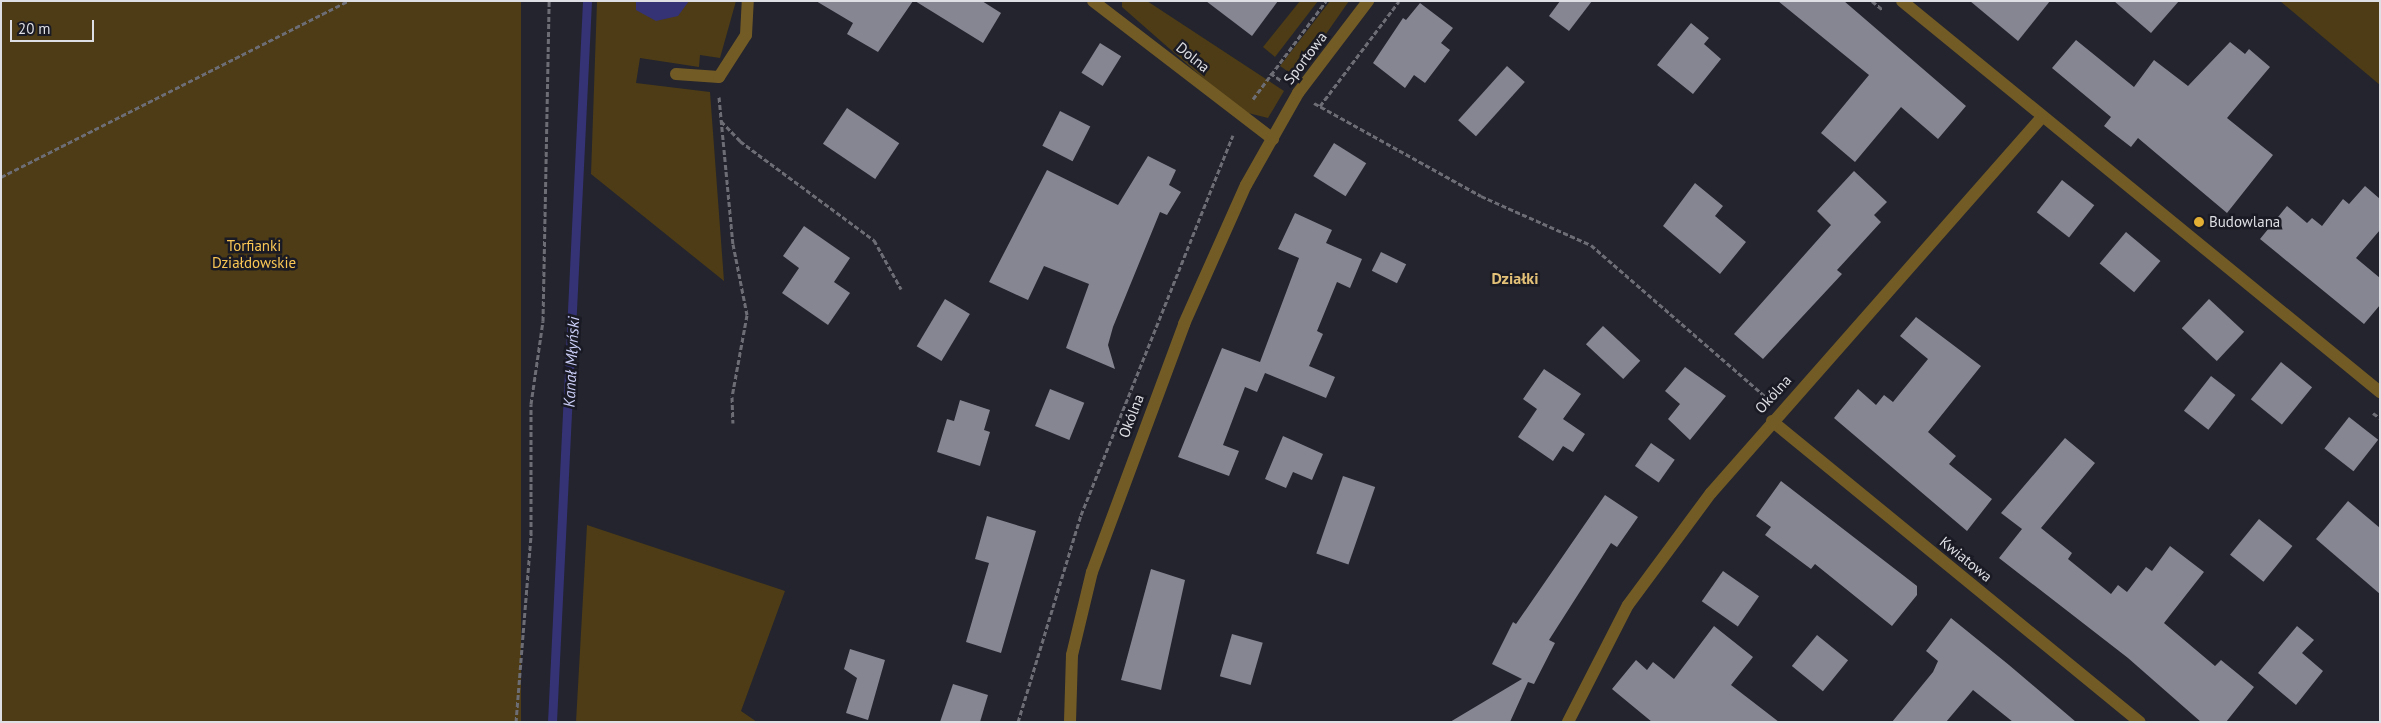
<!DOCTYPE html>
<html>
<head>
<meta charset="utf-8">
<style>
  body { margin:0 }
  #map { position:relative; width:2381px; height:723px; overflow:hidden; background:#23242d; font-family:"PT Sans",sans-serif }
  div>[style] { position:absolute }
  .green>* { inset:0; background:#4d3c16; transform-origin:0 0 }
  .water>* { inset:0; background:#353275 }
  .stream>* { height:9px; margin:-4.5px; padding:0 4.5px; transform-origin:4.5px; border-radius:4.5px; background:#353275 }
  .building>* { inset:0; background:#858692; transform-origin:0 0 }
  .path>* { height:3px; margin-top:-1.5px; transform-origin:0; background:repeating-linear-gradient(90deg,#6c6d75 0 5px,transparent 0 7.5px) }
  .street>* { height:12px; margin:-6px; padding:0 6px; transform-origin:6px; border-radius:6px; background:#735b26 }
  .dots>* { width:14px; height:14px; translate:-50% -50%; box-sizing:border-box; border:2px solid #191a23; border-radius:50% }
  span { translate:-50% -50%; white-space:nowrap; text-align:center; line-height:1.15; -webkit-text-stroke:5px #191a23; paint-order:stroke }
  .street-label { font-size:15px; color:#dedfe5 }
  .poi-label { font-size:15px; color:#dedfe5 }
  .left { translate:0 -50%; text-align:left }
  .park-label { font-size:15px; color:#fac755 }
  .neighbourhood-label { font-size:16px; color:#e3c077; font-weight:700 }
  .water-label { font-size:16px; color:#cbcef7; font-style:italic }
  .frame { position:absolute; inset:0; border:2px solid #dedfe5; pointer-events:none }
  .scale { position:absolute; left:10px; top:20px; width:84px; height:22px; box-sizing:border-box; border:2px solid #dedfe5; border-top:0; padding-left:6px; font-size:15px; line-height:18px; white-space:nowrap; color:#dedfe5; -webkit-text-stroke:4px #191a23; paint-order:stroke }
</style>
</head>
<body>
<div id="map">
  <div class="green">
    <i style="left:1px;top:1px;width:520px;height:721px"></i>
    <i style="clip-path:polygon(597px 1px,736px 1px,720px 58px,700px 55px,699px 67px,640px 58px,636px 83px,710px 92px,724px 281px,591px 174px)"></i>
    <i style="clip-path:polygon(1122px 1px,1147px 1px,1284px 91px,1268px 118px,1248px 113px,1220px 93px,1122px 7px)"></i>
    <i style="clip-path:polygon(1300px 1px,1318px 1px,1275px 57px,1263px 47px)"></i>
    <i style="clip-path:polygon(1330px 1px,1349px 1px,1296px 77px,1280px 66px)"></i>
    <i style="clip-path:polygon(2280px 1px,2380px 1px,2380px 85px)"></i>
    <i style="clip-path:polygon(587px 525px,785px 591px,741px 711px,757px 722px,576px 722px)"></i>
  </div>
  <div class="water">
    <i style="clip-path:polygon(636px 1px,689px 1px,678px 16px,656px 21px,636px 10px)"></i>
  </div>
  <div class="stream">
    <i style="left:552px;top:722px;width:722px;rotate:-87.22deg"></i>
  </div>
  <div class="building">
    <i style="clip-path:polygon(816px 1px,913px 1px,878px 52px,847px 34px,853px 23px)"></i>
    <i style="clip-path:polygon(915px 1px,982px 1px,1001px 13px,983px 43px)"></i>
    <i style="clip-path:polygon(1206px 1px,1278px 1px,1252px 36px)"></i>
    <i style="clip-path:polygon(1560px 1px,1592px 1px,1569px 31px,1549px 16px)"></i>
    <i style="clip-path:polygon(1778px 1px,1844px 1px,1966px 106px,1938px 139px,1901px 107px,1855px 162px,1821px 133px,1869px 75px)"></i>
    <i style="clip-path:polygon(1970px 1px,2050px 1px,2018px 41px)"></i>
    <i style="clip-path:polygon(2114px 1px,2179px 1px,2151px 33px)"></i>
    <i style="clip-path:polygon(1420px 3px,1453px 28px,1441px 43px,1450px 50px,1425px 83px,1414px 75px,1405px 88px,1373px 63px,1403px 18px,1406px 20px)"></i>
    <i style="clip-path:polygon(1691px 23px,1709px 38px,1704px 44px,1721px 59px,1693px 94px,1657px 65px)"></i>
    <i style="clip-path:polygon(2076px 40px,2134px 87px,2154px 60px,2188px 86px,2230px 42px,2245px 54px,2249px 49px,2270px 67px,2227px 118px,2273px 155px,2227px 213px,2138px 138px,2131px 147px,2104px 126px,2111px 117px,2052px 68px)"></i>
    <i style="left:1100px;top:43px;width:25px;height:35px;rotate:32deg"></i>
    <i style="left:1507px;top:66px;width:24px;height:73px;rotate:42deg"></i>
    <i style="left:847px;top:108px;width:63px;height:43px;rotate:34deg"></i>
    <i style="left:1060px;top:111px;width:34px;height:39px;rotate:27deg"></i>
    <i style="left:1334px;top:143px;width:38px;height:39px;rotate:32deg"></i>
    <i style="clip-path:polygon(1148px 156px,1176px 170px,1169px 185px,1181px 192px,1167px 215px,1160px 212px,1113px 327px,1108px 345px,1115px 369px,1066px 348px,1089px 284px,1044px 266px,1028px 300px,989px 282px,1047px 170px,1118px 205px)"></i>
    <i style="clip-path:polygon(1854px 171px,1887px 202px,1874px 215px,1881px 222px,1837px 270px,1842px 274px,1763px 359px,1734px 334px,1831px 225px,1817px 211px)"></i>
    <i style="left:2062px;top:180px;width:41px;height:41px;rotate:38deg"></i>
    <i style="clip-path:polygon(1695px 183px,1723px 206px,1715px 216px,1746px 242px,1720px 274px,1663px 226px)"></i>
    <i style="clip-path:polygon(2365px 186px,2380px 199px,2380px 230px,2356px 258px,2380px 278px,2380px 305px,2364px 324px,2260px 239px,2287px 206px,2307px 223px,2312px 218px,2322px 226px,2343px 199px,2349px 204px)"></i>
    <i style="clip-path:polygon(1295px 213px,1332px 230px,1326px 243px,1362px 259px,1350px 288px,1337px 282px,1317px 331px,1323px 334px,1309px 366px,1335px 377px,1326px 398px,1265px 373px,1257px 392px,1245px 387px,1223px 445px,1239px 451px,1229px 476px,1178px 457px,1222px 348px,1260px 362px,1299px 258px,1278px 249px)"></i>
    <i style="clip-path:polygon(804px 226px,850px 258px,834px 282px,850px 293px,828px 325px,782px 293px,799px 268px,783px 256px)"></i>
    <i style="left:2126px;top:232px;width:45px;height:41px;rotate:40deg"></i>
    <i style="left:1381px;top:252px;width:28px;height:21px;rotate:26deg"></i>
    <i style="left:945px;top:299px;width:29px;height:55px;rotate:31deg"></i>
    <i style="left:2209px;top:299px;width:48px;height:40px;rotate:43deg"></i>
    <i style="clip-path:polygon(1916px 317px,1981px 366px,1928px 432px,1956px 456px,1949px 464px,1992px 499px,1967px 531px,1834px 418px,1858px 389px,1876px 405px,1884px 395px,1893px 402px,1928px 359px,1900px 336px)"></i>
    <i style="left:1603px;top:326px;width:51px;height:25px;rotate:43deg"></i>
    <i style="left:2281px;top:362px;width:40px;height:48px;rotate:39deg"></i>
    <i style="clip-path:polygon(1685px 367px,1726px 396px,1690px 440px,1668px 419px,1680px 404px,1665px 391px)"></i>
    <i style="clip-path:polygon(1544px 369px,1581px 394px,1563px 419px,1585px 434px,1573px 452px,1563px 446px,1553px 461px,1518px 437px,1537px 409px,1523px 399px)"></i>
    <i style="left:2211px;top:376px;width:31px;height:44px;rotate:38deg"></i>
    <i style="left:1050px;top:389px;width:37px;height:40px;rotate:22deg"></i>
    <i style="clip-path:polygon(960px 400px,990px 410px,984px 430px,990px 432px,980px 466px,937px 452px,947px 419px,954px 421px)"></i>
    <i style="left:2349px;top:417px;width:37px;height:40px;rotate:38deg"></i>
    <i style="clip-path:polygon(1283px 436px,1323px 454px,1312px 480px,1293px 472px,1286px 488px,1265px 479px)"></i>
    <i style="clip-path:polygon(2065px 438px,2095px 463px,2041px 528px,2072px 553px,2068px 559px,2111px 594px,2118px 585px,2127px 592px,2146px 567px,2152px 571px,2170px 546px,2204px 572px,2164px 623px,2215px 666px,2221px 660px,2254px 687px,2226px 722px,2201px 722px,2128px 658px,1999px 558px,2022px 529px,2001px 513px)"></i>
    <i style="left:1651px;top:443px;width:29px;height:28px;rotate:35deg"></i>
    <i style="left:1343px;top:476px;width:34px;height:82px;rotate:19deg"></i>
    <i style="clip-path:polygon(1781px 481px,1917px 586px,1917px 595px,1892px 626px,1815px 564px,1811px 569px,1765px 535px,1771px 527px,1756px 516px)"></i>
    <i style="clip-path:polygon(1605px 495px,1638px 517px,1617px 547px,1611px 543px,1549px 640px,1555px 643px,1534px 684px,1528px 682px,1510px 722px,1450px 722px,1522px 679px,1492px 664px,1513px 622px,1516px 624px)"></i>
    <i style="clip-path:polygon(2348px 501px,2380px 528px,2380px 594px,2316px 539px)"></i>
    <i style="clip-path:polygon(987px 516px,1036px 531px,1001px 653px,966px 642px,989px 563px,975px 559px)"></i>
    <i style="left:2259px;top:519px;width:43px;height:46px;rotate:39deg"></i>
    <i style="clip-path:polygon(1151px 569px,1185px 580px,1161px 690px,1121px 680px)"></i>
    <i style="left:1723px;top:571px;width:44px;height:37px;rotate:35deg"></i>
    <i style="clip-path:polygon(1951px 618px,2009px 665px,2076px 722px,2013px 722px,1973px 690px,1946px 722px,1892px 722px,1933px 672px,1938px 661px,1926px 651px)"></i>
    <i style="clip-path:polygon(1714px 626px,1753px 657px,1731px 685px,1779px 722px,1652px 722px,1612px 689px,1636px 660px,1647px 670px,1653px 662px,1674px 679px)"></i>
    <i style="clip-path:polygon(2297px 626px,2314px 640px,2302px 653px,2323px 671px,2296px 705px,2258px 673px)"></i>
    <i style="left:1232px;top:634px;width:32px;height:44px;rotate:16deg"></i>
    <i style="left:1817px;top:635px;width:40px;height:40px;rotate:39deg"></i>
    <i style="clip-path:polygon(850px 649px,885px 660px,868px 720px,846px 713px,857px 678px,844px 669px)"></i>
    <i style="clip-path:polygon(953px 684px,988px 695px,980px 722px,940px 722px)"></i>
  </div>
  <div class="path">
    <i style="left:1872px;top:1px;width:14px;rotate:39deg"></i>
    <i style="left:1270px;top:73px;width:14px;rotate:34deg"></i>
    <i style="left:719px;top:97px;width:148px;rotate:84.6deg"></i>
    <i style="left:733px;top:244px;width:72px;rotate:78.8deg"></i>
    <i style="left:747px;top:315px;width:83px;rotate:100.4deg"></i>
    <i style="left:732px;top:397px;width:26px;rotate:88deg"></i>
    <i style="left:1253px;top:99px;width:122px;rotate:-53.3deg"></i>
    <i style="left:1314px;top:103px;width:191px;rotate:29.1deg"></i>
    <i style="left:1481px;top:196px;width:120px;rotate:24deg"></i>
    <i style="left:1591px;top:245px;width:235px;rotate:41deg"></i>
    <i style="left:1320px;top:106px;width:131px;rotate:-53deg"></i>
    <i style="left:721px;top:121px;width:28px;rotate:46deg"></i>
    <i style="left:740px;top:141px;width:167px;rotate:36.5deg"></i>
    <i style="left:874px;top:240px;width:56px;rotate:61.1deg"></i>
    <i style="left:1px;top:177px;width:389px;rotate:-26.9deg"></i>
    <i style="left:2373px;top:413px;width:9px;rotate:36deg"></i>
    <i style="left:516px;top:722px;width:189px;rotate:-85.4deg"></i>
    <i style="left:531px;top:534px;width:130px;rotate:-90deg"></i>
    <i style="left:531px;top:404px;width:84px;rotate:-81.8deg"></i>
    <i style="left:543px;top:321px;width:320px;rotate:-88.9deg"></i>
    <i style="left:1018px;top:722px;width:216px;rotate:-73.1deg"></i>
    <i style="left:1081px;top:515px;width:409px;rotate:-68.2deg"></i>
  </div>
  <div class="street">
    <i style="left:1093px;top:1px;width:227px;rotate:37.5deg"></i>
    <i style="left:1902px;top:1px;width:618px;rotate:39.28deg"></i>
    <i style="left:676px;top:74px;width:43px;rotate:4deg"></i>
    <i style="left:719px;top:77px;width:50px;rotate:-57.3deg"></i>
    <i style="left:746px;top:35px;width:34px;rotate:-87deg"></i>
    <i style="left:1772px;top:421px;width:475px;rotate:39.3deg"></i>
    <i style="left:1070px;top:722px;width:67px;rotate:-88.3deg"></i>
    <i style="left:1072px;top:655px;width:85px;rotate:-76.5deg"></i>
    <i style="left:1092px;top:572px;width:265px;rotate:-69.6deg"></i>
    <i style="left:1184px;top:324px;width:152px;rotate:-66deg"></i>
    <i style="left:1246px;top:185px;width:106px;rotate:-60.5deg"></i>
    <i style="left:1298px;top:93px;width:116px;rotate:-52.7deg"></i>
    <i style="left:1568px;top:722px;width:131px;rotate:-62.9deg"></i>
    <i style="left:1628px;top:605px;width:139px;rotate:-53.5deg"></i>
    <i style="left:1711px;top:493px;width:501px;rotate:-48.64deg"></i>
  </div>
  <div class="dots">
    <i style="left:2199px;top:222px;background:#e2af34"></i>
  </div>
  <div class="street-label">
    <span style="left:1193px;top:57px;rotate:39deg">Dolna</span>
    <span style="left:1305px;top:58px;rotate:-53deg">Sportowa</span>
    <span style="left:1773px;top:394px;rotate:-48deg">Okólna</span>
    <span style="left:1131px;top:416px;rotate:-69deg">Okólna</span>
    <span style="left:1966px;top:559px;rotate:39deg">Kwiatowa</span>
  </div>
  <div class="poi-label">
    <span class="left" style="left:2209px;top:222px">Budowlana</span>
  </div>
  <div class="park-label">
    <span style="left:254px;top:254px">Torfianki<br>Działdowskie</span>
  </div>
  <div class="neighbourhood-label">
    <span style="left:1515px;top:278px">Działki</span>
  </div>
  <div class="water-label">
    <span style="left:571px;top:362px;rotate:-87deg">Kanał Młyński</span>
  </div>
  <div class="frame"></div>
  <div class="scale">20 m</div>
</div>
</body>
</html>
